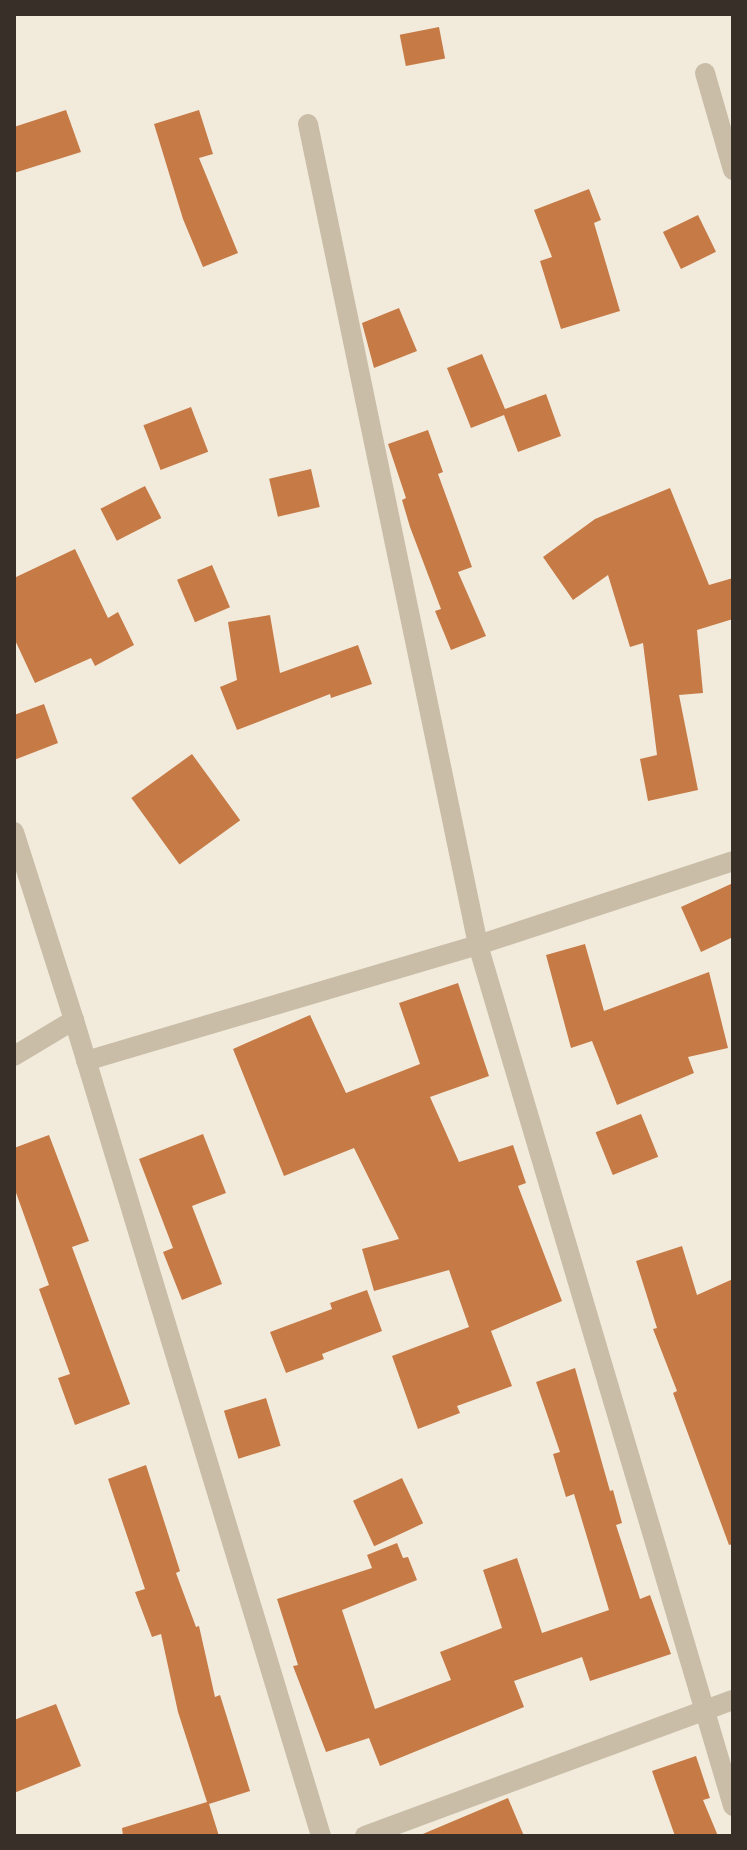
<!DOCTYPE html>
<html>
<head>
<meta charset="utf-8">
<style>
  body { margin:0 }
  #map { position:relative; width:747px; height:1850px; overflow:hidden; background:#f2ebdc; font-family:Lato,sans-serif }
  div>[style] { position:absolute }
  .building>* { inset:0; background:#c67a46; transform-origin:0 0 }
  .minor>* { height:20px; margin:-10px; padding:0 10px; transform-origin:10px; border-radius:10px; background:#cabda8 }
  span { translate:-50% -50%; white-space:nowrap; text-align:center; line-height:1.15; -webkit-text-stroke:7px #faf5e9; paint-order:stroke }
  .frame { position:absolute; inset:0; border:16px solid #372f28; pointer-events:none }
</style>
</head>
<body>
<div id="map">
  <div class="building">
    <i style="left:439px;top:27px;width:32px;height:40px;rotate:79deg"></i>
    <i style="clip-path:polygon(66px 110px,81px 152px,14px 173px,14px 127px)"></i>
    <i style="clip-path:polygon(199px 110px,213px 154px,199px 158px,238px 253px,203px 267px,183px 219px,154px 124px)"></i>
    <i style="clip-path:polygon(589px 189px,601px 220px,594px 223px,620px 311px,561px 329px,540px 261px,552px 257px,534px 210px)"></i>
    <i style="left:698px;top:215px;width:41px;height:39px;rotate:64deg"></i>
    <i style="clip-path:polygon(399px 308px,417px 351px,374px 368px,362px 323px)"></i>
    <i style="clip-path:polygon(482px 354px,505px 409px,546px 394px,561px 436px,518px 452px,504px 415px,471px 428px,447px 368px)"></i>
    <i style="left:191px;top:407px;width:48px;height:51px;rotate:69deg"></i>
    <i style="clip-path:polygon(428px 430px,443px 472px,438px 474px,472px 567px,458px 572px,486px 636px,451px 650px,435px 611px,441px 609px,410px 527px,402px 500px,406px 498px,388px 444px)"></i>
    <i style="left:311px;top:469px;width:39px;height:43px;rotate:77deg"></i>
    <i style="left:145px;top:486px;width:36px;height:50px;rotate:63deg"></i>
    <i style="clip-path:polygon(670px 488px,709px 585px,733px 578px,733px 619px,697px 630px,703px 693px,679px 695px,698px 790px,648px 801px,640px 759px,657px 755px,643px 643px,630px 647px,608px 575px,573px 600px,543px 557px,595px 519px)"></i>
    <i style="clip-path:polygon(75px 549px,108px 618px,118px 612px,134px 645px,95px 666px,91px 658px,35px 683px,14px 638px,14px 578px)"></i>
    <i style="left:212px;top:565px;width:46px;height:38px;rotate:67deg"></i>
    <i style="clip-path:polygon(270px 615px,280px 673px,358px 645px,372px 684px,331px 698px,330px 694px,237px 730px,220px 687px,237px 680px,228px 622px)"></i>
    <i style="clip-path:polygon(44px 704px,58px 743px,14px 760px,14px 715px)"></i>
    <i style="left:192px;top:754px;width:82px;height:75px;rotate:54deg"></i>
    <i style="clip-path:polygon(733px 883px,733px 937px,701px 952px,681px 907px)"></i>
    <i style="clip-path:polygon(585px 944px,604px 1011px,709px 972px,728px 1048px,688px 1057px,694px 1073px,617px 1105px,592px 1041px,571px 1048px,546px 955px)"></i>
    <i style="clip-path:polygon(458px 983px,489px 1076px,430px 1097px,459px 1162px,513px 1145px,526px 1183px,518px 1186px,562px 1301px,491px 1331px,512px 1386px,457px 1406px,460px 1413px,418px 1429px,392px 1356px,469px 1327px,449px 1270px,374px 1291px,362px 1249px,399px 1239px,354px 1148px,284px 1176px,233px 1049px,310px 1015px,346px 1093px,420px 1064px,399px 1003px)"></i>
    <i style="left:641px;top:1114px;width:46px;height:49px;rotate:68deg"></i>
    <i style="clip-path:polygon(203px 1134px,226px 1193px,192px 1206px,222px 1284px,182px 1300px,163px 1252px,173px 1248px,139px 1159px)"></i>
    <i style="clip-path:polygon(49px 1135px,89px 1241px,72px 1247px,130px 1404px,75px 1425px,58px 1378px,70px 1374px,39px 1289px,49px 1285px,14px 1187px,14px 1148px)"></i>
    <i style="clip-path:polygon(682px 1246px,697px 1295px,733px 1279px,733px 1544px,729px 1545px,673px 1393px,677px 1391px,653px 1329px,657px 1328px,636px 1261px)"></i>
    <i style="clip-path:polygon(367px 1290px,382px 1331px,322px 1354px,324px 1359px,286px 1373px,270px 1332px,332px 1309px,330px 1303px)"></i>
    <i style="clip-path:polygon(575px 1368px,610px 1491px,613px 1490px,622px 1523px,616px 1525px,640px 1599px,650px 1595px,671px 1654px,590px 1681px,582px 1657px,514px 1681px,524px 1707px,380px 1766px,369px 1738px,326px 1752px,293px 1666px,298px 1665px,277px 1599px,372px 1568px,367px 1555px,397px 1543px,403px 1558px,408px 1557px,417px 1580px,342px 1610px,375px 1709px,451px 1680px,440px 1652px,502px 1628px,483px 1570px,517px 1558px,542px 1633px,609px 1610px,574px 1494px,566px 1497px,553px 1454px,560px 1452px,536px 1382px)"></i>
    <i style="left:266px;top:1398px;width:50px;height:44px;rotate:73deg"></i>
    <i style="clip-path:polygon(146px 1465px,180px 1571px,176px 1573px,196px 1627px,199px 1626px,215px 1697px,220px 1695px,250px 1791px,209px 1804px,219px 1836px,123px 1836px,122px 1828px,207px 1802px,178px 1712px,161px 1634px,152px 1637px,135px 1592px,145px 1589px,108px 1479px)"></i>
    <i style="left:402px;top:1478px;width:50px;height:54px;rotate:65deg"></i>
    <i style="clip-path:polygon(56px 1704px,81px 1766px,14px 1793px,14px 1720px)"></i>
    <i style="clip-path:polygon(696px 1756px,710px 1798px,703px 1800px,718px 1836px,675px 1836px,652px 1771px)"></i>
    <i style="clip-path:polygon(508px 1798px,524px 1836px,418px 1836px)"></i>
  </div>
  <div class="minor">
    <i style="left:705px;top:73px;width:101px;rotate:73.9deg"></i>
    <i style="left:308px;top:124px;width:838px;rotate:78.3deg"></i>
    <i style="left:478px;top:945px;width:898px;rotate:73.5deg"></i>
    <i style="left:14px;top:832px;width:197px;rotate:72.3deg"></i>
    <i style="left:14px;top:1056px;width:70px;rotate:-31deg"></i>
    <i style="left:74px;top:1020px;width:853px;rotate:73.16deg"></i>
    <i style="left:86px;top:1061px;width:409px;rotate:-16.5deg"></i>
    <i style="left:478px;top:945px;width:268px;rotate:-18.2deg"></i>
    <i style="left:365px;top:1836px;width:392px;rotate:-20.3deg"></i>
  </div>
  <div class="frame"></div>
</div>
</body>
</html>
